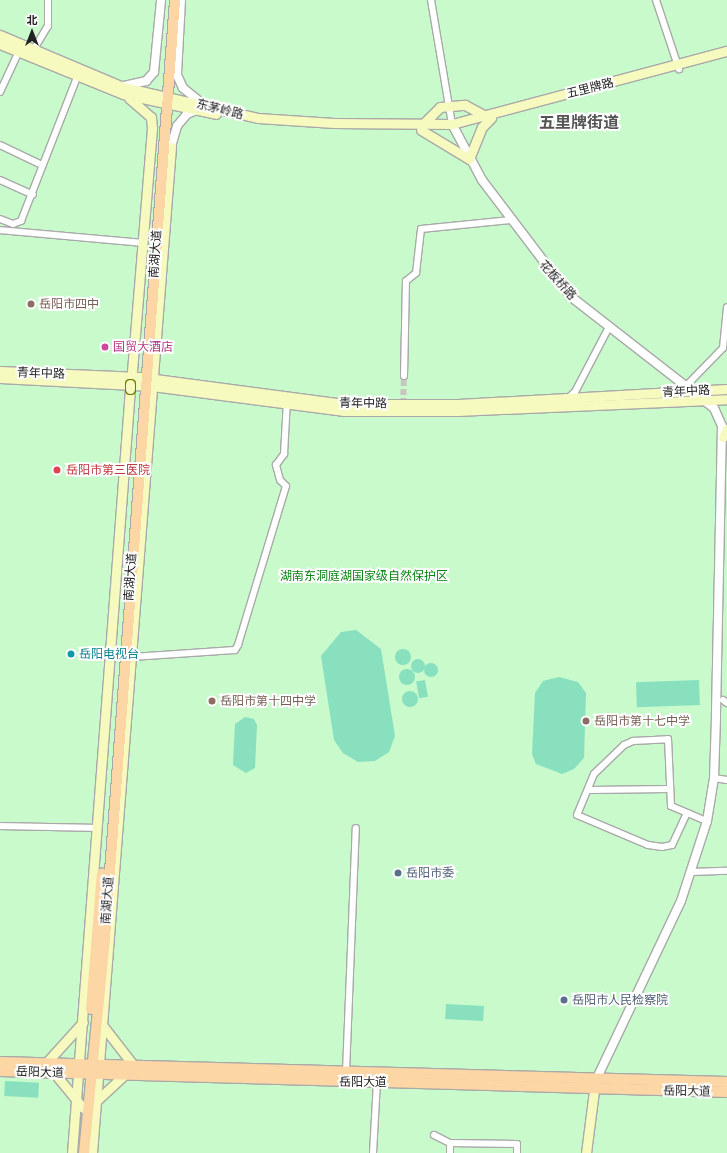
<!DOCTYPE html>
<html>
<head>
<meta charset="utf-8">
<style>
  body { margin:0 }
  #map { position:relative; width:727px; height:1153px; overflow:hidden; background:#f2efe9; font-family:Quicksand,"Noto Sans SC",sans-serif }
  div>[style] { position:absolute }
  .park>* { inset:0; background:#c8facc; transform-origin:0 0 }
  .pitch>* { inset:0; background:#88e0be; transform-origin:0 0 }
  .round { border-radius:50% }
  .minor-tunnel>* { height:6px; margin-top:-3px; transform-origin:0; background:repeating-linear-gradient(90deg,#c8c6c1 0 6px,transparent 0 9px) }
  .roads { filter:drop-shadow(1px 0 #a9a9a9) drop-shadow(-1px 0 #a9a9a9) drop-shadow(0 1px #a9a9a9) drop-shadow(0 -1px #a9a9a9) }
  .minor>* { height:6px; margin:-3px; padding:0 3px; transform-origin:3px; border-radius:3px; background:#fff }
  .tertiary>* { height:8px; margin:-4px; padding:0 4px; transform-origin:4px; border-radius:4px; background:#fff }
  .secondary>* { height:9px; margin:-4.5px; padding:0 4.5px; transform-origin:4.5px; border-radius:4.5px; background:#f7fabf }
  .primary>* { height:10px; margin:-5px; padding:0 5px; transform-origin:5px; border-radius:5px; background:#fcd6a4 }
  .bridges { filter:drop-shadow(1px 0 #707d05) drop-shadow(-1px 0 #707d05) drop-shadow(0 1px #707d05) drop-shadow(0 -1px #707d05) }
  .secondary-bridge>* { height:9px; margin:-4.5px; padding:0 4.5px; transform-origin:4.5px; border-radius:4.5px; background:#f7fabf }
  .dots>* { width:11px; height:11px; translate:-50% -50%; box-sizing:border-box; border:2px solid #fff; border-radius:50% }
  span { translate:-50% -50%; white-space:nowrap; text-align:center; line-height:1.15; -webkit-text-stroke:4px #fff; paint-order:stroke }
  .street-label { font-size:12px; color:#222 }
  .education-label { font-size:12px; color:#785e54 }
  .left { translate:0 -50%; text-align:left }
  .hotel-label { font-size:12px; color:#b23c85 }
  .health-label { font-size:12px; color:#be3a42 }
  .park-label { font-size:12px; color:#0c8416 }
  .culture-label { font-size:12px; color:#0d838f }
  .service-label { font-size:12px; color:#4e5e75 }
  .district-label { font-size:16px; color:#555; font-weight:700 }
  .north { position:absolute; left:12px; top:12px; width:40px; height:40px; -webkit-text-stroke:3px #fff; paint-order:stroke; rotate:0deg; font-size:11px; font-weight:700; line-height:16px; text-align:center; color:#222 }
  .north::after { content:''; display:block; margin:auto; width:14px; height:18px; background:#222; clip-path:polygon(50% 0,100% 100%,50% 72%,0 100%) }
</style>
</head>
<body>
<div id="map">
  <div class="park">
    <i style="left:0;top:0;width:727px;height:1153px"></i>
  </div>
  <div class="pitch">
    <i style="clip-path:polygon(356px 630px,381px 649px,395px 736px,389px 752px,375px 761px,358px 762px,343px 753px,334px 740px,321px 656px,341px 632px)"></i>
    <i class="round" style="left:395px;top:649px;width:16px;height:16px"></i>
    <i class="round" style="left:411px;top:659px;width:14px;height:14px"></i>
    <i class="round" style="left:424px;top:663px;width:14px;height:14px"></i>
    <i class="round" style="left:399px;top:669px;width:16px;height:16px"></i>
    <i style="clip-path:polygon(559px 677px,578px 682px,586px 693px,584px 758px,574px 769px,562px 774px,536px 764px,532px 754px,535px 693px,543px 681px)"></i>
    <i style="left:425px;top:680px;width:17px;height:9px;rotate:80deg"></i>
    <i style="left:699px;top:680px;width:25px;height:63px;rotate:88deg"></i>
    <i class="round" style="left:402px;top:691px;width:16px;height:16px"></i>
    <i style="clip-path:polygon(245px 717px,254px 719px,257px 725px,255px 768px,246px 773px,233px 765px,235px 724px)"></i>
    <i style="left:446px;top:1004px;width:38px;height:15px;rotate:3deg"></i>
    <i style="left:5px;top:1081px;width:34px;height:15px;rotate:3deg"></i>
  </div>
  <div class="minor-tunnel">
    <i style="left:403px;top:404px;width:28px;rotate:-88deg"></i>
  </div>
  <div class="roads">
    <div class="minor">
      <i style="left:431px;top:0;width:126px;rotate:80.4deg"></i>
      <i style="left:656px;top:0;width:73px;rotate:71.6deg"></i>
      <i style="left:34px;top:49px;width:27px;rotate:-59deg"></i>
      <i style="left:48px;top:26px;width:26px;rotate:-90deg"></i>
      <i style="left:0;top:92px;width:45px;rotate:-65.1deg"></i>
      <i style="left:0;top:145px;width:47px;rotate:25.5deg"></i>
      <i style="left:0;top:180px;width:36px;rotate:24deg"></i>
      <i style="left:0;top:219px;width:14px;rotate:21deg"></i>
      <i style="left:13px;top:224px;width:9px;rotate:-21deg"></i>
      <i style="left:21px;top:221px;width:157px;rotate:-68.7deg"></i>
      <i style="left:0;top:230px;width:144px;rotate:5.2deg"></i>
      <i style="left:404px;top:376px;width:95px;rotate:-88.8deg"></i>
      <i style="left:406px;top:281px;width:13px;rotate:-39deg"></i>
      <i style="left:416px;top:273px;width:44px;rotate:-83.5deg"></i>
      <i style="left:421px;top:229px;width:90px;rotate:-5.7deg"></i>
      <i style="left:686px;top:386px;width:53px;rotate:-45.8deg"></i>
      <i style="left:723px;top:348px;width:41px;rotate:-84.4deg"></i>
      <i style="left:568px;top:398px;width:9px;rotate:-41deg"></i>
      <i style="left:575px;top:392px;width:71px;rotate:-62.4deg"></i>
      <i style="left:132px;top:657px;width:103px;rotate:-3.9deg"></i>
      <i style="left:235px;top:650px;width:6px;rotate:-59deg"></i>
      <i style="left:238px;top:645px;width:166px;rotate:-73.2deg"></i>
      <i style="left:286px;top:486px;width:8px;rotate:-135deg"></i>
      <i style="left:280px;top:480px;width:16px;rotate:-105deg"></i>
      <i style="left:276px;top:465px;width:14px;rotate:-54deg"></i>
      <i style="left:284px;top:454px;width:54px;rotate:-86.8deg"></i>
      <i style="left:723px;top:700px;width:5px;rotate:37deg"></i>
      <i style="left:714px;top:778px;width:13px;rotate:9deg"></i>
      <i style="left:590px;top:790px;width:78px;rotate:-0.7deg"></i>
      <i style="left:686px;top:815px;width:33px;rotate:115deg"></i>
      <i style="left:672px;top:845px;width:10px;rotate:169deg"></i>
      <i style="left:662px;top:847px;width:14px;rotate:-172deg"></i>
      <i style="left:648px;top:845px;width:77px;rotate:-157.1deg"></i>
      <i style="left:577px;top:815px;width:44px;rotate:-67.5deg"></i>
      <i style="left:594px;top:774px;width:42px;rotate:-44deg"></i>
      <i style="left:624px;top:745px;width:10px;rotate:-24deg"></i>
      <i style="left:633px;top:741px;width:35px;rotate:-3deg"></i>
      <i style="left:668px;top:739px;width:67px;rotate:87.4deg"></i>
      <i style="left:671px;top:806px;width:39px;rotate:23deg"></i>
      <i style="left:0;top:826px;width:98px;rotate:1.2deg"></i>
      <i style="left:691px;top:872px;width:36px;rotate:-2deg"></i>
      <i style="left:346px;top:1072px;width:244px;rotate:-87.7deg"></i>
      <i style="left:434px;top:1135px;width:18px;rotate:27deg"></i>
      <i style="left:450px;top:1143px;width:67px;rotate:0.9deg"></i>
      <i style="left:517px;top:1144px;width:9px;rotate:90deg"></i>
      <i style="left:450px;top:1143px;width:10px;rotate:90deg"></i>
      <i style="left:373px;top:1153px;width:71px;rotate:-86.8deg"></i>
    </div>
    <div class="tertiary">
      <i style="left:181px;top:0;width:75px;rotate:93.1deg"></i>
      <i style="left:177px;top:75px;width:14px;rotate:65deg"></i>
      <i style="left:183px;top:88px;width:26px;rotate:39deg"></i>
      <i style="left:124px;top:86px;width:23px;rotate:-13deg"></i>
      <i style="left:146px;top:81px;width:12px;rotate:-48deg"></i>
      <i style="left:154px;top:72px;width:72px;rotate:-84.4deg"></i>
      <i style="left:452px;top:124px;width:64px;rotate:61.8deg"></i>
      <i style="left:482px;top:180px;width:146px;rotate:52.8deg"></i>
      <i style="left:570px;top:296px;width:182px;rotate:37.9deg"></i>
      <i style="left:714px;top:408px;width:20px;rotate:66deg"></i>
      <i style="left:722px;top:426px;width:292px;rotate:91.2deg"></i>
      <i style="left:716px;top:718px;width:60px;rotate:91.9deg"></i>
      <i style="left:714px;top:778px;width:44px;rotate:99.2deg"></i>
      <i style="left:707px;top:821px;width:84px;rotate:108deg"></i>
      <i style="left:681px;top:901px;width:198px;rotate:115.4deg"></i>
      <i style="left:171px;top:147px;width:22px;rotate:-74deg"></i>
      <i style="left:177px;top:126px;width:16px;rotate:-50deg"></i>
      <i style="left:187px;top:114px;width:11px;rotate:-22deg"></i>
    </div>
    <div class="secondary">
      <i style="left:0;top:35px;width:134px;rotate:22.9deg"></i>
      <i style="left:123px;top:87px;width:139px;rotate:12.9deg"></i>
      <i style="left:258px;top:118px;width:76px;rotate:3.8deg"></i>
      <i style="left:334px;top:123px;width:118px;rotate:0.5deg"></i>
      <i style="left:452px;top:124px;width:285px;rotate:-14.9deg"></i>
      <i style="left:0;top:44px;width:133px;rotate:22.1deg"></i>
      <i style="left:123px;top:94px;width:95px;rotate:12.1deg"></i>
      <i style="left:129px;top:98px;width:29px;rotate:41deg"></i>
      <i style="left:151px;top:117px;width:11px;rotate:85deg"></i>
      <i style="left:152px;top:128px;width:255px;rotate:94.7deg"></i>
      <i style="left:422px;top:125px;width:25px;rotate:-45deg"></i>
      <i style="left:440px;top:107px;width:25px;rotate:-5deg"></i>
      <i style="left:465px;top:105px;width:21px;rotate:28deg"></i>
      <i style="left:421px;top:130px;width:56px;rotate:31.1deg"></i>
      <i style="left:469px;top:159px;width:35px;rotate:-68deg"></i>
      <i style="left:482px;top:127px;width:13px;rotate:-45deg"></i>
      <i style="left:0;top:371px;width:140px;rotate:2.5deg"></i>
      <i style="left:140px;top:377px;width:206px;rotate:7.5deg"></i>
      <i style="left:344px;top:404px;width:114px"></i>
      <i style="left:458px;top:404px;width:269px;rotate:-3.2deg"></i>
      <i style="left:0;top:378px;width:152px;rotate:3deg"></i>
      <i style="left:152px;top:386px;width:194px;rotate:7.4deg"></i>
      <i style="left:344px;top:411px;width:113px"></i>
      <i style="left:457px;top:411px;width:270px;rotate:-2.5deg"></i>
      <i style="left:723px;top:437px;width:9px;rotate:-63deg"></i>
      <i style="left:94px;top:1103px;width:54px;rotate:-42.8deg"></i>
      <i style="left:134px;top:1066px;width:51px;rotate:-127.8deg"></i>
      <i style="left:83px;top:1108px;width:58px;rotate:-129.4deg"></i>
      <i style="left:46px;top:1063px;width:55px;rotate:-47.9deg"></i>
      <i style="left:72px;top:1153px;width:766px;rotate:-85.66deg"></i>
      <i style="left:92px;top:1153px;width:1009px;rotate:-85.51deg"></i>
      <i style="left:586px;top:1153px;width:71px;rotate:-82.7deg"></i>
    </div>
    <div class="primary">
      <i style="left:91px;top:1009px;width:136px;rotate:-85.4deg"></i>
      <i style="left:0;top:1062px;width:727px;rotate:1.58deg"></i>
      <i style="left:0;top:1071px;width:727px;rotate:1.65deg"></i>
      <i style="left:84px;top:1153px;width:216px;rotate:-84.4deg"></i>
      <i style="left:105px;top:938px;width:941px;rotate:-85.73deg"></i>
    </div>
  </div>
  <div class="bridges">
    <div class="secondary-bridge">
      <i style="left:130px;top:384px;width:5px;rotate:90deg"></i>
    </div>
  </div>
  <div class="dots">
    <i style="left:31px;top:304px;background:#8d6e63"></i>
    <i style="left:105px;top:347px;background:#d1479c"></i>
    <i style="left:57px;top:470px;background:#e0444e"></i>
    <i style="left:71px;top:654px;background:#0f9aa8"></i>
    <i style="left:212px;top:701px;background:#8d6e63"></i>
    <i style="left:586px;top:721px;background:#8d6e63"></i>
    <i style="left:398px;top:873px;background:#5c6f8a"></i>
    <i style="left:564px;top:1000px;background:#5c6f8a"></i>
  </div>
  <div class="street-label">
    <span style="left:590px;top:88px;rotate:-14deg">五里牌路</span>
    <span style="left:220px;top:109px;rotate:14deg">东茅岭路</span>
    <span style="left:155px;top:254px;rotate:-86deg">南湖大道</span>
    <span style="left:558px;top:280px;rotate:48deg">花板桥路</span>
    <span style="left:41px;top:373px;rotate:2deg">青年中路</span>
    <span style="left:686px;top:391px;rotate:-3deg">青年中路</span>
    <span style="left:363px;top:403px;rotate:1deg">青年中路</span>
    <span style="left:130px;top:577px;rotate:-86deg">南湖大道</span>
    <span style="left:107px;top:900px;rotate:-86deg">南湖大道</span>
    <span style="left:40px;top:1072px;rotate:2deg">岳阳大道</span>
    <span style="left:363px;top:1082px">岳阳大道</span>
    <span style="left:687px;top:1091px;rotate:1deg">岳阳大道</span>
  </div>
  <div class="education-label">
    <span class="left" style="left:39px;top:304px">岳阳市四中</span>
    <span class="left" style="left:220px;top:701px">岳阳市第十四中学</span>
    <span class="left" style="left:594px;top:721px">岳阳市第十七中学</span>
  </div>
  <div class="hotel-label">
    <span class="left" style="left:113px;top:347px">国贸大酒店</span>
  </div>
  <div class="health-label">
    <span class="left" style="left:66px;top:470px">岳阳市第三医院</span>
  </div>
  <div class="park-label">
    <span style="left:364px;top:576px">湖南东洞庭湖国家级自然保护区</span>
  </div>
  <div class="culture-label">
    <span class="left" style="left:79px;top:654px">岳阳电视台</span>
  </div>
  <div class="service-label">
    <span class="left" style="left:406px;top:873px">岳阳市委</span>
    <span class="left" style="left:572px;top:1000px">岳阳市人民检察院</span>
  </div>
  <div class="district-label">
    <span style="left:579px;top:122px">五里牌街道</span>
  </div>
  <div class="north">北</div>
</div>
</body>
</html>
